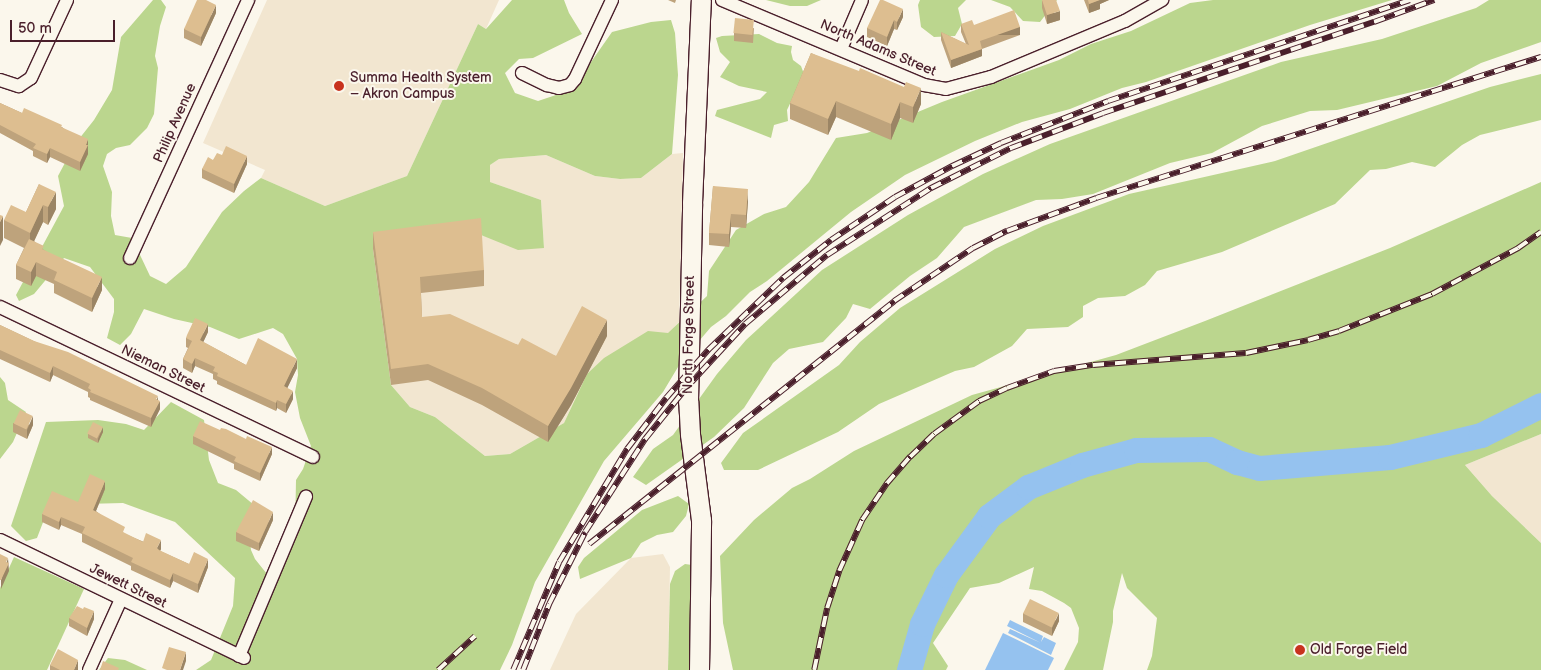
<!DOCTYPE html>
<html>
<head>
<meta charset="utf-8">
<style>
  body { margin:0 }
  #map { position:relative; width:1541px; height:670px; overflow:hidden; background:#fbf7ec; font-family:"Balsamiq Sans",sans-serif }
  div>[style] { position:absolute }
  .built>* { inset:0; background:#f2e6d0 }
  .green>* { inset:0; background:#bbd68e }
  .water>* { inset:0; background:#95c2ef }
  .river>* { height:25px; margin:-12.5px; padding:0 12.5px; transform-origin:12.5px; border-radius:12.5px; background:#95c2ef }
  .roads { filter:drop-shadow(1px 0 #4a1f2b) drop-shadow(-1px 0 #4a1f2b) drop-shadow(0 1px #4a1f2b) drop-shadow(0 -1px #4a1f2b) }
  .street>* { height:12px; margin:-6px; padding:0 6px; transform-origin:6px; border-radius:6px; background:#fbf7ec }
  .secondary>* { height:19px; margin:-9.5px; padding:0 9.5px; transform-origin:9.5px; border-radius:9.5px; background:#fbf7ec }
  .rail>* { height:5.5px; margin-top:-2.75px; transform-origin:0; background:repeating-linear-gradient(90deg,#fbf7ec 0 11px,#4a1f2b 0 22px); box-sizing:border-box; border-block:1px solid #4a1f2b }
  .wall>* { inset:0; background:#bea37c }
  .shaded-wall>* { inset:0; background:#9b8565; transform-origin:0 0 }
  .building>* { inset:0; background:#ddbe90; transform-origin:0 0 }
  .dots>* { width:14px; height:14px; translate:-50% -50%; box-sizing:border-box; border:2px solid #fbf7ec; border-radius:50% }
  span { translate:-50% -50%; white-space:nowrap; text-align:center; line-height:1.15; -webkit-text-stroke:4px #fbf7ec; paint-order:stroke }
  .street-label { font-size:14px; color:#4a1f2b }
  .poi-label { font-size:14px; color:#4a1f2b }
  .left { translate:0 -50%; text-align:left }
  .scale { position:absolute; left:10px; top:20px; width:105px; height:22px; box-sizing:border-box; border:2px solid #4a1f2b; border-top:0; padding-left:6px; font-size:15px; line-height:18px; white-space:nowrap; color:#4a1f2b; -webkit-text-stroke:4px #fbf7ec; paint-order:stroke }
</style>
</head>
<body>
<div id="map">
  <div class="built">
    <i style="clip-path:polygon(267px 0,499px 0,486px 29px,478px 24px,407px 176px,325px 206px,261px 178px,265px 170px,203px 143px)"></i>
    <i style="clip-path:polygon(683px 153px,679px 322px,668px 334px,587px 374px,564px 423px,510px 454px,485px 456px,435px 417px,410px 407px,391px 385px,410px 244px,481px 235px,544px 248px,541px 200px,490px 182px,490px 165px,499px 159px,546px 155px,595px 176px,620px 179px,641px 178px,672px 154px)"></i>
    <i style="clip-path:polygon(1541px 434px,1541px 543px,1492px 496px,1465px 465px)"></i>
    <i style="clip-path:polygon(663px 554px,670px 567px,668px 670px,550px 670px,576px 614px,631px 558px)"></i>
  </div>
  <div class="green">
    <i style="clip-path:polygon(153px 0,161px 0,166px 7px,160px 26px,155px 56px,158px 68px,154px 114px,147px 128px,130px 145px,116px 148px,107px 154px,103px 166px,112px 192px,111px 216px,115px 235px,132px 238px,150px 276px,166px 284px,186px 267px,222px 212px,244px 191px,261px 178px,325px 206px,407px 176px,478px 24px,486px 29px,512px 0,564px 0,569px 13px,582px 34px,533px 58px,519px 59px,505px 73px,515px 93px,538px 101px,556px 95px,575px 85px,612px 32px,651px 22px,671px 20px,675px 33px,678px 75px,672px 154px,641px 178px,620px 179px,595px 176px,546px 155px,499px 159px,490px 165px,490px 182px,541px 200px,544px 248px,518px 250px,481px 235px,373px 249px,391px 385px,410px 407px,435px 417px,485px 456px,510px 454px,564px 423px,587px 374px,604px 358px,648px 331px,668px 333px,707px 296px,709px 271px,736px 230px,764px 214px,786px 207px,809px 182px,836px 138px,867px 133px,942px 102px,1059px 60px,1091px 44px,1131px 31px,1190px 3px,1213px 0,1392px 0,1310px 25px,1146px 82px,1122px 88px,1070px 109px,1022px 122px,975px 141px,905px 175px,851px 212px,767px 281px,750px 292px,726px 316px,711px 327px,681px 362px,663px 392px,604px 461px,535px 582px,512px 645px,500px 670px,196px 670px,211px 660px,233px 606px,235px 578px,175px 522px,123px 503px,85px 504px,52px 499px,37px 538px,26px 541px,11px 526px,46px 422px,98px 420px,126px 424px,144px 430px,171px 402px,204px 420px,209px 460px,218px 483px,236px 490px,254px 505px,248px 526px,251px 550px,255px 559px,267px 574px,295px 533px,296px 480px,303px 469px,311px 446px,300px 418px,295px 392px,298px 375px,297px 359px,283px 334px,273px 328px,239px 339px,210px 327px,174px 319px,144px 309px,131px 334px,120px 345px,107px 338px,114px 312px,114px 299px,90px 267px,64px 258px,34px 294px,19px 301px,16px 295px,64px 206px,58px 176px,75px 144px,94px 120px,112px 90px,121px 37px)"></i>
    <i style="clip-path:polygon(766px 0,821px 0,807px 6px,790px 6px)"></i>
    <i style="clip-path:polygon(920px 0,966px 0,958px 8px,962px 24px,955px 36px,934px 37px,921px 27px,918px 5px)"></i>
    <i style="clip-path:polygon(991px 0,1057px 0,1040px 22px,1023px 21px,1010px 7px)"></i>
    <i style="clip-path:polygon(1489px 0,1541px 0,1541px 42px,1481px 63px,1437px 86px,1337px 110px,1310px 111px,1262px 126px,1212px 153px,1170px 163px,1093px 194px,1062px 199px,1036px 200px,964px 227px,937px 258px,910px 276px,870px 309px,853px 304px,846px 318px,823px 342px,789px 349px,773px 363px,744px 408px,714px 437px,646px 485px,633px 477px,653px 449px,673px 435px,717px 374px,746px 340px,822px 270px,908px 215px,983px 174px,1050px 144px,1281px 62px,1382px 39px,1476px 8px)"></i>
    <i style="clip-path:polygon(759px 34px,777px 43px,792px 46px,791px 52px,793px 60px,801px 66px,804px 74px,787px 110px,788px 121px,774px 125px,771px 138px,715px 116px,717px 110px,760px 99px,767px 92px,739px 86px,720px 77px,730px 62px,720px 52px,716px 38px,722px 36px)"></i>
    <i style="clip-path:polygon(1541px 74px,1541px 120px,1480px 135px,1462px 145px,1435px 167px,1412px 162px,1386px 169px,1370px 170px,1335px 204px,1222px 252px,1157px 271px,1145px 285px,1125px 296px,1098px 298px,1083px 306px,1083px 317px,1068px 327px,1027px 329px,1012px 346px,974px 367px,955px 371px,879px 404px,838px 432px,758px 470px,724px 470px,721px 463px,743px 433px,839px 365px,860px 342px,900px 308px,995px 249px,1043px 226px,1129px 194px,1275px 161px,1490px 87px)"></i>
    <i style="clip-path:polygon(1541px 182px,1541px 434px,1465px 465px,1492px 496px,1541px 543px,1541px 670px,1147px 670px,1152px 656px,1157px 618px,1127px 588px,1122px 573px,1113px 611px,1113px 622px,1103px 670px,1064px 670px,1078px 642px,1079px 628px,1071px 608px,1064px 603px,1042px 591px,1029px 589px,1034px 567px,999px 583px,970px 588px,933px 643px,948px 666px,946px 670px,733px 670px,723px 623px,720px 556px,754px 520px,792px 488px,810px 479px,854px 451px,972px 395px,1116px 355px,1205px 321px,1390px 248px)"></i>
    <i style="clip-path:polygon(0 377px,5px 383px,8px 400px,26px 412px,13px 442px,0 459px)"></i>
    <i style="clip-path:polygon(678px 496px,689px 504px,686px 516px,673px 532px,657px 535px,641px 543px,631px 558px,580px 579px,578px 567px,584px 558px,642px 510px)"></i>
    <i style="clip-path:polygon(14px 557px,84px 589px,47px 670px,0 670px,0 588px)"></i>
    <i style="clip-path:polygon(685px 564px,692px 565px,693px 670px,668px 670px,670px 584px,675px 571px)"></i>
    <i style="clip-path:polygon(108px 658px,125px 660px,147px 670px,99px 670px)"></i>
  </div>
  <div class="water">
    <i style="clip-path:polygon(1010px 620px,1043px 636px,1041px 642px,1044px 637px,1056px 643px,1051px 655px,1008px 633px,1010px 629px,1041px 643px,1007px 626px)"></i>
    <i style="clip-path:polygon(1003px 633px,1054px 658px,1048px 670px,985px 670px)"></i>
  </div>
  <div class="river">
    <i style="left:909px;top:670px;width:48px;rotate:-74.2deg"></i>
    <i style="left:922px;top:624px;width:55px;rotate:-63.9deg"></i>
    <i style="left:946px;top:575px;width:73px;rotate:-53.9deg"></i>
    <i style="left:989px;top:516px;width:49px;rotate:-36.6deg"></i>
    <i style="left:1028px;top:487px;width:58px;rotate:-22.2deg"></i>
    <i style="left:1082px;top:465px;width:56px;rotate:-15.5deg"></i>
    <i style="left:1136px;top:450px;width:73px;rotate:-0.8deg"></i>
    <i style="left:1209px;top:449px;width:31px;rotate:25deg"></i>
    <i style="left:1237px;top:462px;width:23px;rotate:15deg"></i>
    <i style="left:1259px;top:468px;width:131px;rotate:-4.8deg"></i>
    <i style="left:1390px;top:457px;width:94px;rotate:-13.6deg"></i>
    <i style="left:1481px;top:435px;width:67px;rotate:-26.6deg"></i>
  </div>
  <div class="roads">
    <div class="street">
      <i style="left:722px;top:0;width:219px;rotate:22.8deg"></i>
      <i style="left:924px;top:85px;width:22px;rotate:10deg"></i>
      <i style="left:946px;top:89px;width:47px;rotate:-14.9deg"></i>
      <i style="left:991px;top:77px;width:145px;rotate:-22.7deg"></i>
      <i style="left:1125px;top:21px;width:43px;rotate:-29.6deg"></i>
      <i style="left:841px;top:49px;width:53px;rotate:-66.8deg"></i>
      <i style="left:522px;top:73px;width:28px;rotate:26deg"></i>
      <i style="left:547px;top:85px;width:12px;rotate:14deg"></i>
      <i style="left:559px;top:88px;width:11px;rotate:-15deg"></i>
      <i style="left:570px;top:85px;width:8px;rotate:-50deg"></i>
      <i style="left:575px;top:79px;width:87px;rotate:-64.9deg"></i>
      <i style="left:0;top:80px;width:20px;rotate:18deg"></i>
      <i style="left:19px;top:86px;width:14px;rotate:-34deg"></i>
      <i style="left:31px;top:78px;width:86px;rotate:-65.2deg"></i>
      <i style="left:130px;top:258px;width:284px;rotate:-65.4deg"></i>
      <i style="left:0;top:307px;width:347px;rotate:25.6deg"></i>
      <i style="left:0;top:540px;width:271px;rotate:25.8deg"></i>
      <i style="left:239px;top:656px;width:173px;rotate:-67.2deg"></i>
      <i style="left:89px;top:670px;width:78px;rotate:-65.7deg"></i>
    </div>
    <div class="secondary">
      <i style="left:699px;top:670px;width:150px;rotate:-89.2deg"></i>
      <i style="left:701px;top:520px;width:87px;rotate:-97.3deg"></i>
      <i style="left:690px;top:434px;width:33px;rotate:-93deg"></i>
      <i style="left:688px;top:401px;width:198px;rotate:-88.8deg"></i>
      <i style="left:692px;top:203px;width:203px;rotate:-87.5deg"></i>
    </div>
  </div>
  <div class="rail">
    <i style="left:589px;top:544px;width:390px;rotate:-38.5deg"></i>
    <i style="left:894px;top:301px;width:95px;rotate:-33.9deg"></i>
    <i style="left:973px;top:248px;width:38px;rotate:-27deg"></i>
    <i style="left:1007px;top:231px;width:95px;rotate:-20.3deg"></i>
    <i style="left:1096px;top:198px;width:467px;rotate:-17.6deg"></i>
    <i style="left:438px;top:670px;width:50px;rotate:-42.6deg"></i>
    <i style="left:513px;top:670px;width:117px;rotate:-66.9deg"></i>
    <i style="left:559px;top:562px;width:132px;rotate:-59deg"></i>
    <i style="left:627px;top:449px;width:64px;rotate:-52.6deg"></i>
    <i style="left:666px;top:398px;width:64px;rotate:-48.8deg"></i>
    <i style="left:708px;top:350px;width:104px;rotate:-43.8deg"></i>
    <i style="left:783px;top:278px;width:61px;rotate:-38.4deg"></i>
    <i style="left:831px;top:240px;width:77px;rotate:-33.9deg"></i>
    <i style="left:895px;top:197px;width:65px;rotate:-28.5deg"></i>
    <i style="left:952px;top:166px;width:54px;rotate:-25.1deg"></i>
    <i style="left:1001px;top:143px;width:115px;rotate:-21.4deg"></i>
    <i style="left:1108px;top:101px;width:318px;rotate:-18.5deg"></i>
    <i style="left:523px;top:670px;width:71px;rotate:-68.5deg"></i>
    <i style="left:549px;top:604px;width:80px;rotate:-63.4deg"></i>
    <i style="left:585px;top:532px;width:111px;rotate:-57.2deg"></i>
    <i style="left:645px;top:439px;width:65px;rotate:-51.2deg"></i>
    <i style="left:686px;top:388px;width:87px;rotate:-47.3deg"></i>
    <i style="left:745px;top:324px;width:107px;rotate:-40.1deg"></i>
    <i style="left:827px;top:255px;width:124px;rotate:-32.8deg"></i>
    <i style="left:931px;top:188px;width:89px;rotate:-26.6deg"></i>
    <i style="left:1011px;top:148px;width:98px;rotate:-20.8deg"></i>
    <i style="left:1103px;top:113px;width:286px;rotate:-18.6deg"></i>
    <i style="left:1374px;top:22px;width:64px;rotate:-20.1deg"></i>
    <i style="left:814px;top:670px;width:63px;rotate:-78.2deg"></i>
    <i style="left:827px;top:608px;width:39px;rotate:-72deg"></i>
    <i style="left:839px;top:571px;width:56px;rotate:-65.7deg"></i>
    <i style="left:862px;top:520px;width:45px;rotate:-56deg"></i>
    <i style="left:887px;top:483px;width:35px;rotate:-49deg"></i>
    <i style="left:910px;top:457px;width:33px;rotate:-44deg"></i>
    <i style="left:934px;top:434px;width:56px;rotate:-36.3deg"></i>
    <i style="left:979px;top:401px;width:31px;rotate:-25deg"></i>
    <i style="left:1007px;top:388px;width:50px;rotate:-19.9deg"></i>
    <i style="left:1054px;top:371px;width:39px;rotate:-9deg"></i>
    <i style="left:1093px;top:365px;width:153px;rotate:-4.5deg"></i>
    <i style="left:1246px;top:353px;width:63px;rotate:-11.8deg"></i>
    <i style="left:1308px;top:340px;width:32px;rotate:-16deg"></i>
    <i style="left:1339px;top:331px;width:100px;rotate:-21.7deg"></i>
    <i style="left:1432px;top:294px;width:98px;rotate:-28.1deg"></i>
    <i style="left:1518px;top:248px;width:28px;rotate:-35deg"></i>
  </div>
  <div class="wall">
    <i style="clip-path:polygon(668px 0,676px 0,675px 3px)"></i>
    <i style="clip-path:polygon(1042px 0,1060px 20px,1047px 24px,1042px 8px)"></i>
    <i style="clip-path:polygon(1084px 0,1109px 0,1100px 4px,1100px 9px,1089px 13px)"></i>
    <i style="clip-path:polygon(216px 13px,201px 46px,184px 38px,184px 29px)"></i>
    <i style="clip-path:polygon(903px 17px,897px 30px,894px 29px,887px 46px,867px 37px,867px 28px)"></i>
    <i style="clip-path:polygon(961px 24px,974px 25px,1020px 35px,982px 49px,982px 56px,951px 68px,941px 40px,941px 32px,966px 44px,961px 32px)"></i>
    <i style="clip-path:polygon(754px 28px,753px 43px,734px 41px,734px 33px)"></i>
    <i style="clip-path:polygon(811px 53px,921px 104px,913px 123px,900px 118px,891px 140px,836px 117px,828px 135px,790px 119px,790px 103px)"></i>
    <i style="clip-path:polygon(0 103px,22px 113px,62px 127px,88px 148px,88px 154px,80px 171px,50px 157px,47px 163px,33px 156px,33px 151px,0 133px)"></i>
    <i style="clip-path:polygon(222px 155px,247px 164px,234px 193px,202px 178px,202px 169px,213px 160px)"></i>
    <i style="clip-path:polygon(39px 184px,56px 209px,48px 225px,43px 222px,34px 241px,44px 250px,102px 290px,92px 312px,54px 293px,54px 284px,36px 276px,31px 286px,16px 279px,16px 265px,24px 248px,4px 238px,4px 220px,26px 212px)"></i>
    <i style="clip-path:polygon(713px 186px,748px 201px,746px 228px,731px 227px,729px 247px,709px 245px,709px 233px)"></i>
    <i style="clip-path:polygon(373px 232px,484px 270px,484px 286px,421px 293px,422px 317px,556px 356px,607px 336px,571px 405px,548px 442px,482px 405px,428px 380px,391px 385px,373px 249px)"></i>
    <i style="clip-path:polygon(0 325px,158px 400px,160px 409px,151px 427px,90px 400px,90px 398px,88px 397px,88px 392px,53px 375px,50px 382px,0 359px)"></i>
    <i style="clip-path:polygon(208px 332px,203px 342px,246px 365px,297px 368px,287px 388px,293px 399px,286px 413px,277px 408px,276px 411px,217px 384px,217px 381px,213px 379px,213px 374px,195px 366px,192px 373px,183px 368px,183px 359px,188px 348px,186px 347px,186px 338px)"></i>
    <i style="clip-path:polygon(13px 423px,33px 425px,27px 439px,13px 432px)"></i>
    <i style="clip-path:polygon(103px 432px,98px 443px,88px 438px,88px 434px)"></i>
    <i style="clip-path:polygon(193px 436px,272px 454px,260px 481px,234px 469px,234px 464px,193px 444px)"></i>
    <i style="clip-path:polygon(105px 489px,96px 511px,125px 534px,161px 549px,160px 551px,189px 564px,208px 567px,198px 593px,173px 581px,170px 588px,131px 570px,131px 566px,82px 542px,82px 534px,61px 525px,59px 530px,42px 522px,42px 514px,78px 502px)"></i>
    <i style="clip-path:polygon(273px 520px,259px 551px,236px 541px,236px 532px)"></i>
    <i style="clip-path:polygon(1023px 613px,1059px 621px,1052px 636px,1023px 622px)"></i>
    <i style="clip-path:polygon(69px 618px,94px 619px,87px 636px,69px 626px)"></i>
    <i style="clip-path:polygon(50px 665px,78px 669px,78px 670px,50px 670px)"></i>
  </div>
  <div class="shaded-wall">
    <i style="clip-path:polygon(1099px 0,1109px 0,1100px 4px,1100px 9px,1089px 13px,1089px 4px)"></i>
    <i style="clip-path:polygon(216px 5px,216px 13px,201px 46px,201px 37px)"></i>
    <i style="clip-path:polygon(903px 9px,903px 17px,897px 30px,897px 22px)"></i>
    <i style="clip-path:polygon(1060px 11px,1060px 20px,1047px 24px,1047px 15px)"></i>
    <i style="clip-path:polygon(894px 20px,894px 29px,887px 46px,887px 37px)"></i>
    <i style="left:1020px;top:27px;width:8px;height:42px;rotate:90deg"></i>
    <i style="clip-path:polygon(982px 49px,982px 56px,951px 68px,951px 60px)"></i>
    <i style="clip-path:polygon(921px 88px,921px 104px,913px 123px,913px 107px)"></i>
    <i style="clip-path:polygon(836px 101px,836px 117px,828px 135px,828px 119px)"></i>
    <i style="clip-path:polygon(900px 102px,900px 118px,891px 140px,891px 124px)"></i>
    <i style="clip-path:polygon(88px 139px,88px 154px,80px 171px,80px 162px)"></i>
    <i style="clip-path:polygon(50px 148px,50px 157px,47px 163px,47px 154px)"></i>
    <i style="clip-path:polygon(247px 156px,247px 164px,234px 193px,234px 184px)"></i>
    <i style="clip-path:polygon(748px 189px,748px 201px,746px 228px,746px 215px)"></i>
    <i style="clip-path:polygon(56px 192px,56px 209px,48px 225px,48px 207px)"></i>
    <i style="clip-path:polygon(43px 205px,43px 222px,30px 250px,30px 233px)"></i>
    <i style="clip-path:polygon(731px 214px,731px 227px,729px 247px,729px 234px)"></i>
    <i style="clip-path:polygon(3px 216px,3px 240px,0 246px,0 222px)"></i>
    <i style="clip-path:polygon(36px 262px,36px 276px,31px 286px,31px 272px)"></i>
    <i style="clip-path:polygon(102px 277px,102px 290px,92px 312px,92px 298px)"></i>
    <i style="clip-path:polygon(607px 320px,607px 336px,571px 405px,548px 442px,548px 426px)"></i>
    <i style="clip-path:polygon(208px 324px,208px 332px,200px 349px,200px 340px)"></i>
    <i style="clip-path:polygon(195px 358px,195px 366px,192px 373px,192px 364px)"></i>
    <i style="clip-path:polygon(297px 359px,297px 368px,284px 395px,284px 386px)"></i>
    <i style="clip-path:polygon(53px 366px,53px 375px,50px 382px,50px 373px)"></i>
    <i style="clip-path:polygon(293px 391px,293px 399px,286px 413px,286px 404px)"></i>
    <i style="clip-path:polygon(158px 396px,158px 404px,160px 401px,160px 409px,151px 427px,151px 418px)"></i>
    <i style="clip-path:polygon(277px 400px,277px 408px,276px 411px,276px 403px)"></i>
    <i style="clip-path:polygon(33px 416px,33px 425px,27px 439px,27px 430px)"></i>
    <i style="clip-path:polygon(103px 427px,103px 432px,98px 443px,98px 439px)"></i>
    <i style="clip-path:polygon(272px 447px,272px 454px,260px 481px,260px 473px)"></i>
    <i style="clip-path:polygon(105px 481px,105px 489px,93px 518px,93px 510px)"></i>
    <i style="clip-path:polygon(273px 512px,273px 520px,259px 551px,259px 543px)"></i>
    <i style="clip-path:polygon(61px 517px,61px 525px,59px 530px,59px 522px)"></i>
    <i style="clip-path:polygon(161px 540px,161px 549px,157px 557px,157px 548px)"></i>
    <i style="clip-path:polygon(8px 558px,9px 571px,1px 589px,1px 580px)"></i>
    <i style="clip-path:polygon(208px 559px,208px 567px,198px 593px,198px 584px)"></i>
    <i style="clip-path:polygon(173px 573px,173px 581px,170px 588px,170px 580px)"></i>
    <i style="clip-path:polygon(94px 611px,94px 619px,87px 636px,87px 628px)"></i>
    <i style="clip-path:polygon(1059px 613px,1059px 621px,1052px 636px,1052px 628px)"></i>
    <i style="clip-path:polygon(186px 652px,186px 661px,183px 670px,180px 670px)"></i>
    <i style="clip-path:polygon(78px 660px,78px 670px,74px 670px)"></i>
  </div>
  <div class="building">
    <i style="clip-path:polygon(197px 0,206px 0,216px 5px,201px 37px,184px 29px)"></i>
    <i style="clip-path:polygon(880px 0,883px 0,903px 9px,897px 22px,894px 20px,887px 37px,867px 28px)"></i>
    <i style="clip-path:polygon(1042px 0,1056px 0,1060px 11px,1047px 15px)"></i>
    <i style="clip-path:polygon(1088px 0,1100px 0,1089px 4px)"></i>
    <i style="clip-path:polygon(1014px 10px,1020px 27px,980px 41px,982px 49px,951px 60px,941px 32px,969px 45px,961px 24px,972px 20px,974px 25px)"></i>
    <i style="left:735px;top:18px;width:19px;height:15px;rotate:6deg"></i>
    <i style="clip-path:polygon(811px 53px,859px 71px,860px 68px,904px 87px,906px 82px,921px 88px,913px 107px,900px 102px,891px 124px,836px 101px,828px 119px,790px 103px)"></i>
    <i style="clip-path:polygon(0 103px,22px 113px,24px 108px,62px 125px,61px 127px,88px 139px,86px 145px,88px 145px,80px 162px,50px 148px,47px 154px,33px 148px,36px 144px,0 125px)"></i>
    <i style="clip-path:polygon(226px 146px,247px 156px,234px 184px,202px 169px,208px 157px,213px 160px,217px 153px,222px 155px)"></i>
    <i style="clip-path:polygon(39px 184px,56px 192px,48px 207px,43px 205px,30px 233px,4px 220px,11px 205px,26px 212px)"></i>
    <i style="clip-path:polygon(713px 186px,748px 189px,746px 215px,731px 214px,729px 234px,709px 233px)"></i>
    <i style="clip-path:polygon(0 215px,3px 216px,0 222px)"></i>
    <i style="clip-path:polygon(481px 218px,484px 270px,420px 277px,422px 317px,450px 314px,518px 345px,522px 338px,556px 356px,582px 306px,607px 320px,571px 388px,548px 426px,482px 388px,428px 364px,391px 369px,373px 232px)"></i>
    <i style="clip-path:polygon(29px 239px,44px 246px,42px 249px,102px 277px,92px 298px,54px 280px,57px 272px,36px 262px,31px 272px,16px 265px)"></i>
    <i style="clip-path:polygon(195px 318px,208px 324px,200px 340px,246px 365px,258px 338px,297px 359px,284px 386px,293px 391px,286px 404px,277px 400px,276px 403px,217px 376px,218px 373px,213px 371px,215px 367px,195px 358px,192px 364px,183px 359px,192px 341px,186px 338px,187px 335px)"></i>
    <i style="clip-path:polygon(0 325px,34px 341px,68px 352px,158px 396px,156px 399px,160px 401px,151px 418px,90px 392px,91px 390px,88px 388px,90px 384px,53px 366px,50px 373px,0 350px)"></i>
    <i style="left:20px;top:410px;width:14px;height:15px;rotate:25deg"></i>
    <i style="clip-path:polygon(200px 421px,220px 430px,221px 428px,226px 429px,246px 439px,247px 436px,272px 447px,260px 473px,234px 461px,236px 457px,193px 436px)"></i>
    <i style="left:93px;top:422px;width:11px;height:13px;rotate:27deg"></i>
    <i style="clip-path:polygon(90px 474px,105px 481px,93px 510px,125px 527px,123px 532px,143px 542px,146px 533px,161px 540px,157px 548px,159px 550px,189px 564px,194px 552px,208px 559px,198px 584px,173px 573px,170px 580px,131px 562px,133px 558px,82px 533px,85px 527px,61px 517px,59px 522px,42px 514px,52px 491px,78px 502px)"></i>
    <i style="clip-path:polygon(253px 500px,273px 512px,259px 543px,236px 532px)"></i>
    <i style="clip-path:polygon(0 554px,8px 558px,6px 562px,9px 563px,1px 580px,0 580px)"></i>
    <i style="left:1030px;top:599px;width:32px;height:16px;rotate:26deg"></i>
    <i style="clip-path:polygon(77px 606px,83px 609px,84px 607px,94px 611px,87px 628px,69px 618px)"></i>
    <i style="clip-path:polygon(169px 647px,186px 652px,180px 670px,167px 670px,162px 668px)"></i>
    <i style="clip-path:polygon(58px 649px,78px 660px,74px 670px,60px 670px,50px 665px)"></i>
    <i style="clip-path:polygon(103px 661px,119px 668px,118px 670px,100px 670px)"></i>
  </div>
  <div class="dots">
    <i style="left:339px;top:86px;background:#c8321e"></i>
    <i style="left:1300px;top:650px;background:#c8321e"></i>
  </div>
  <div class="street-label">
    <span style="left:878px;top:48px;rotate:23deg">North Adams Street</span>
    <span style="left:175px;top:123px;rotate:-66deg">Philip Avenue</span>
    <span style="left:689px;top:335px;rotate:-89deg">North Forge Street</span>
    <span style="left:163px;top:369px;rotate:26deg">Nieman Street</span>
    <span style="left:128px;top:586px;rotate:26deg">Jewett Street</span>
  </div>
  <div class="poi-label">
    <span class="left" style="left:350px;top:86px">Summa Health System<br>– Akron Campus</span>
    <span class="left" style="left:1310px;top:650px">Old Forge Field</span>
  </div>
  <div class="scale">50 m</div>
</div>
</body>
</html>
